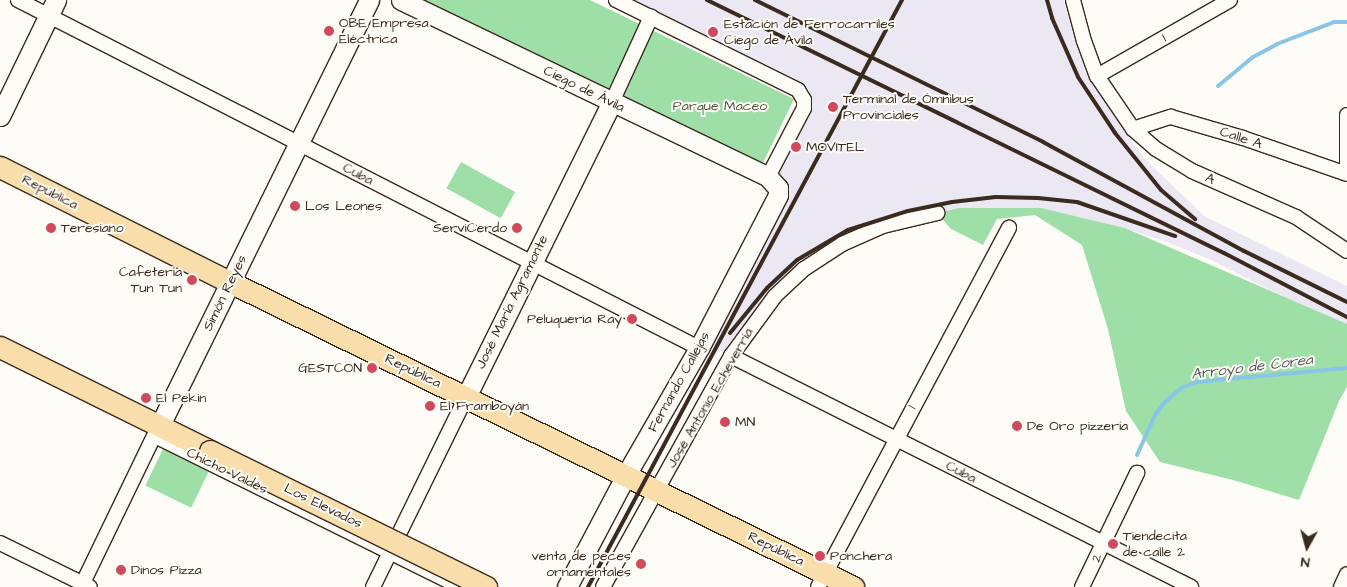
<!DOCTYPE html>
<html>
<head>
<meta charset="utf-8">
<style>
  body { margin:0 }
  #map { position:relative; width:1347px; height:587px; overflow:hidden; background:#fdfcf7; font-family:"Architects Daughter",sans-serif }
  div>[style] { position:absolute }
  .built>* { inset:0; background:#ebe8f4 }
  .green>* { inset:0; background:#9edea7; transform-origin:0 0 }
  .stream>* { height:4px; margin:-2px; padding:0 2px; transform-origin:2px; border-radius:2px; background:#89c5e9 }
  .roads { filter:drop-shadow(1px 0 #3b2a1e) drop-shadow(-1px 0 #3b2a1e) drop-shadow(0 1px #3b2a1e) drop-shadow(0 -1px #3b2a1e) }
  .street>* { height:14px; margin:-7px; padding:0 7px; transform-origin:7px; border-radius:7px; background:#fdfcf7 }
  .secondary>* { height:19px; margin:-9.5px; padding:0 9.5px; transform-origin:9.5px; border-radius:9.5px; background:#fdfcf7 }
  .primary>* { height:21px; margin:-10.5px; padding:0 10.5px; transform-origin:10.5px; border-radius:10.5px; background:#f9deab }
  .rail>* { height:4px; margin:-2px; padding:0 2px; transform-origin:2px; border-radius:2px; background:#3b2a1e }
  .bridges { filter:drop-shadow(1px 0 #3b2a1e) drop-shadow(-1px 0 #3b2a1e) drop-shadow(0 1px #3b2a1e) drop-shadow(0 -1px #3b2a1e) }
  .primary-bridge>* { height:21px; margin:-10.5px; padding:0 10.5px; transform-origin:10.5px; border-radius:10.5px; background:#f9deab }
  .dots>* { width:14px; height:14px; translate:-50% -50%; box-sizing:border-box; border:2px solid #fdfcf7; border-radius:50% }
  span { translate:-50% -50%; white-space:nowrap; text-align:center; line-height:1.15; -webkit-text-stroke:4px #fdfcf7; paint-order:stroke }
  .poi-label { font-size:14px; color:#3b2a1e }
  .left { translate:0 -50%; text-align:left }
  .right { translate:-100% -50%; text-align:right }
  .street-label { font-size:14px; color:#3b2a1e }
  .park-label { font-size:14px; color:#545740 }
  .water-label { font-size:15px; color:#52585b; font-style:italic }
  .north { position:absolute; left:1282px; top:522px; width:50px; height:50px; -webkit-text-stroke:4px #fdfcf7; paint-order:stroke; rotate:187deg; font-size:14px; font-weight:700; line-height:20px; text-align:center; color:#3b2a1e }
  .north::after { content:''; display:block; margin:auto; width:18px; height:22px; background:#3b2a1e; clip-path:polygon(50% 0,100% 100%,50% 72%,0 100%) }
</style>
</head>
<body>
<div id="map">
  <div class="built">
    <i style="clip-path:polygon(628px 0,1064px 0,1086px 74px,1143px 157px,1204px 216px,1347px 286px,1347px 329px,1209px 259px,1167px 242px,1125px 228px,1041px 208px,959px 208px,881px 225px,841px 240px,803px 261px,750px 316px,723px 352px,710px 345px,776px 179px,812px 102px,809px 90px)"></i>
  </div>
  <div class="green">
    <i style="clip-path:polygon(411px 0,590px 0,794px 99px,760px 169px)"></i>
    <i style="left:461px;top:162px;width:62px;height:30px;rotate:29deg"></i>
    <i style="clip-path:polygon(959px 208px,1041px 208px,1125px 228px,1347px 324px,1347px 387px,1339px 401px,1299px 500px,1233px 480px,1160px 462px,1126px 411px,1108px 329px,1082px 245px,1035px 215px,997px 219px,983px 245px,951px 229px,937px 213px)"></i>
    <i style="left:165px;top:445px;width:51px;height:45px;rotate:26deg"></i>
  </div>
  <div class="stream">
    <i style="left:1218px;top:86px;width:45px;rotate:-39.6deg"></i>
    <i style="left:1253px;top:57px;width:27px;rotate:-28deg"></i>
    <i style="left:1277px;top:44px;width:61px;rotate:-21.1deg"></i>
    <i style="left:1334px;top:22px;width:13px"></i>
    <i style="left:1137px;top:455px;width:44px;rotate:-65.8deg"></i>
    <i style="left:1155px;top:415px;width:15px;rotate:-53deg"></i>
    <i style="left:1164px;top:403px;width:23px;rotate:-41deg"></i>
    <i style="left:1181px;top:388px;width:17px;rotate:-21deg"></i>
    <i style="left:1197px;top:382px;width:151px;rotate:-5.3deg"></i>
  </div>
  <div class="roads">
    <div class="street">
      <i style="left:18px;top:0;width:765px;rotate:27.07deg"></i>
      <i style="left:616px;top:0;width:203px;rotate:26.3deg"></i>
      <i style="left:798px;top:90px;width:12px;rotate:59deg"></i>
      <i style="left:804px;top:100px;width:8px;rotate:90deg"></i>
      <i style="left:804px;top:108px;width:78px;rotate:117.6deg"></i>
      <i style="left:1073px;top:0;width:42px;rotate:75deg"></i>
      <i style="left:1084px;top:41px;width:37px;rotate:70deg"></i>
      <i style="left:1097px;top:76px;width:64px;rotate:55.8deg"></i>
      <i style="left:1133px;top:129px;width:30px;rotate:41deg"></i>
      <i style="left:1156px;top:149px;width:42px;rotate:31.4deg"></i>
      <i style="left:1192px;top:171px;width:114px;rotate:23.9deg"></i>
      <i style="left:1296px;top:217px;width:61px;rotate:33.7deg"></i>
      <i style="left:1097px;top:76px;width:153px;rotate:-29.7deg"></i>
      <i style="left:612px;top:102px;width:94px;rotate:-65.4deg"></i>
      <i style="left:1347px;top:115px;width:52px;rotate:90deg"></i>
      <i style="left:1133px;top:129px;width:40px;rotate:-18deg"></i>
      <i style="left:1171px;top:117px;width:75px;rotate:16.3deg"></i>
      <i style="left:1243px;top:138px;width:110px;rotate:19.1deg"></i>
      <i style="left:731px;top:356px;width:515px;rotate:26.66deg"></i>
      <i style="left:155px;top:436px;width:340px;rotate:26.3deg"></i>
      <i style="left:0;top:543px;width:100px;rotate:26.1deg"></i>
      <i style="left:81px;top:587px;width:177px;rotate:-64.2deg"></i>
      <i style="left:373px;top:587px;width:212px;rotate:-63.9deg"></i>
      <i style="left:603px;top:587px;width:264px;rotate:-61deg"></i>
      <i style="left:731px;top:356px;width:74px;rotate:-53.7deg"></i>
      <i style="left:775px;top:296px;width:40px;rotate:-43deg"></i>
      <i style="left:804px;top:269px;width:45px;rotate:-33.3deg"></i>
      <i style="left:842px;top:244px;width:45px;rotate:-23.7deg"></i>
      <i style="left:883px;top:226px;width:56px;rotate:-13.5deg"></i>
      <i style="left:818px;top:587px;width:407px;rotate:-62deg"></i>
      <i style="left:1082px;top:587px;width:127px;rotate:-64.2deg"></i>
      <i style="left:1341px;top:587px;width:14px;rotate:-65deg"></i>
    </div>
    <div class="secondary">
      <i style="left:401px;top:0;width:407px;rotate:25.7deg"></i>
      <i style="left:768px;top:177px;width:15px;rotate:48deg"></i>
      <i style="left:778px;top:188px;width:7px;rotate:90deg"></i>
      <i style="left:778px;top:195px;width:172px;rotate:117.3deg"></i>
      <i style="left:699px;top:348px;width:146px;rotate:119.9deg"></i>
      <i style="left:626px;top:475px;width:127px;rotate:117.8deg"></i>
      <i style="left:0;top:116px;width:129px;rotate:-64.2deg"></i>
      <i style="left:466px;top:397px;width:329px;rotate:-63.7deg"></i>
      <i style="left:159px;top:427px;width:476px;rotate:-63.8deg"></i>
    </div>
    <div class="primary">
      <i style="left:0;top:167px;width:257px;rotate:26.6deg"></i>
      <i style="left:230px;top:282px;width:694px;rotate:26.08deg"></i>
      <i style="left:0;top:347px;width:234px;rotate:26.3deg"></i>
    </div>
  </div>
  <div class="rail">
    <i style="left:707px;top:0;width:576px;rotate:26.08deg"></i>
    <i style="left:1224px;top:253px;width:139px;rotate:27.5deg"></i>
    <i style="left:755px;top:0;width:321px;rotate:26.2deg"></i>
    <i style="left:1043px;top:142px;width:229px;rotate:28.5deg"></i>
    <i style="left:1244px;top:251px;width:115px;rotate:26.3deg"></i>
    <i style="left:1047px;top:0;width:19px;rotate:74deg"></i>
    <i style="left:1052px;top:18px;width:64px;rotate:66.2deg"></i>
    <i style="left:1078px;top:77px;width:67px;rotate:56.5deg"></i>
    <i style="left:1115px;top:133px;width:73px;rotate:51.1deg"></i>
    <i style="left:1161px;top:190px;width:45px;rotate:40.5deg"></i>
    <i style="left:730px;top:333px;width:58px;rotate:-50.6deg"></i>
    <i style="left:767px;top:288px;width:41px;rotate:-43deg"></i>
    <i style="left:797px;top:260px;width:59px;rotate:-30.5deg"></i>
    <i style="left:848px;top:230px;width:63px;rotate:-17.6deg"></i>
    <i style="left:908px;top:211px;width:45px;rotate:-11.6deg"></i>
    <i style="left:952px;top:202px;width:44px;rotate:-6.5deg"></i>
    <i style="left:996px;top:197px;width:42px;rotate:1.4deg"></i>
    <i style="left:1038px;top:198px;width:39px;rotate:6deg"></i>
    <i style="left:1077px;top:202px;width:104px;rotate:19.1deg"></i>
    <i style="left:588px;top:587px;width:666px;rotate:-61.86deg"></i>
  </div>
  <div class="bridges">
    <div class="primary-bridge">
      <i style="left:210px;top:451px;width:308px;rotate:26.2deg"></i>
    </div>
  </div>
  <div class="dots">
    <i style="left:329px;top:31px;background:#d1495b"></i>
    <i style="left:713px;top:32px;background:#d1495b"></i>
    <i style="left:833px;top:107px;background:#d1495b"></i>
    <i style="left:796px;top:147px;background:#d1495b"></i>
    <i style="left:295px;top:206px;background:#d1495b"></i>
    <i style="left:51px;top:228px;background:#d1495b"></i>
    <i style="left:517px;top:228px;background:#d1495b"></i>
    <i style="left:192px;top:280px;background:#d1495b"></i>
    <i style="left:632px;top:319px;background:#d1495b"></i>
    <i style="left:372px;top:368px;background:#d1495b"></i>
    <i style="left:146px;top:398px;background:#d1495b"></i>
    <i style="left:430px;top:406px;background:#d1495b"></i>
    <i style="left:725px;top:422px;background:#d1495b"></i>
    <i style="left:1017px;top:426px;background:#d1495b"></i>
    <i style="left:1113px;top:544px;background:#d1495b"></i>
    <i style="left:820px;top:556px;background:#d1495b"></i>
    <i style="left:641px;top:564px;background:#d1495b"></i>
    <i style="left:121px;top:570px;background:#d1495b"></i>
  </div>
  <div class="poi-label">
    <span class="left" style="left:339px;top:31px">OBE Empresa<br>Eléctrica</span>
    <span class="left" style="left:724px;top:32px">Estación de Ferrocarriles<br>Ciego de Ávila</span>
    <span class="left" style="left:843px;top:107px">Terminal de Ómnibus<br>Provinciales</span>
    <span class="left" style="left:806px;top:147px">MOVITEL</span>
    <span class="left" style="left:305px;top:206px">Los Leones</span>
    <span class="left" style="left:61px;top:228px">Teresiano</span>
    <span class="right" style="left:507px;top:228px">ServiCerdo</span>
    <span class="right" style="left:182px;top:280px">Cafeteria<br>Tun Tun</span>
    <span class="right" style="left:622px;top:319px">Peluqueria Ray</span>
    <span class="right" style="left:362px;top:368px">GESTCON</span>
    <span class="left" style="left:156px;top:398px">El Pekin</span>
    <span class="left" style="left:440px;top:406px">El Framboyán</span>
    <span class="left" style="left:735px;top:422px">MN</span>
    <span class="left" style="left:1027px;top:426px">De Oro pizzería</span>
    <span class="left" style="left:1123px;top:544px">Tiendecita<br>de calle 2</span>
    <span class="right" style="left:631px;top:564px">venta de peces<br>ornamentales</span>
    <span class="left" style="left:830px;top:556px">Ponchera</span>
    <span class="left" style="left:131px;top:570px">Dinos Pizza</span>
  </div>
  <div class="street-label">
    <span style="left:1164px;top:38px;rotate:-30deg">1</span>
    <span style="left:584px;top:89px;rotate:26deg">Ciego de Ávila</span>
    <span style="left:1241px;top:138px;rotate:18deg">Calle A</span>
    <span style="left:358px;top:174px;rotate:27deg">Cuba</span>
    <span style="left:1210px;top:179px;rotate:24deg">A</span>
    <span style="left:50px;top:192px;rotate:27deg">República</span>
    <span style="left:225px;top:293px;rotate:-64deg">Simón Reyes</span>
    <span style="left:512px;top:302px;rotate:-64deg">José María Agramonte</span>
    <span style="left:413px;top:371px;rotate:26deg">República</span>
    <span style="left:679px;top:382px;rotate:-61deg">Fernando Callejas</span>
    <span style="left:710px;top:398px;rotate:-60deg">José Antonio Echeverría</span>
    <span style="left:912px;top:407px;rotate:-62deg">1</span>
    <span style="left:227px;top:471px;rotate:26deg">Chicho Valdés</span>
    <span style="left:961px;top:472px;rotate:27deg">Cuba</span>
    <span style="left:323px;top:506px;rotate:26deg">Los Elevados</span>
    <span style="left:776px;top:549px;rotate:26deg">República</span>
    <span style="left:1097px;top:558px;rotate:-63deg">2</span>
  </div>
  <div class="park-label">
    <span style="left:720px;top:106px">Parque Maceo</span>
  </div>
  <div class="water-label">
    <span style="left:1252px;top:367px;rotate:-7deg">Arroyo de Corea</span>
  </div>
  <div class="north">N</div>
</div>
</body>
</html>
